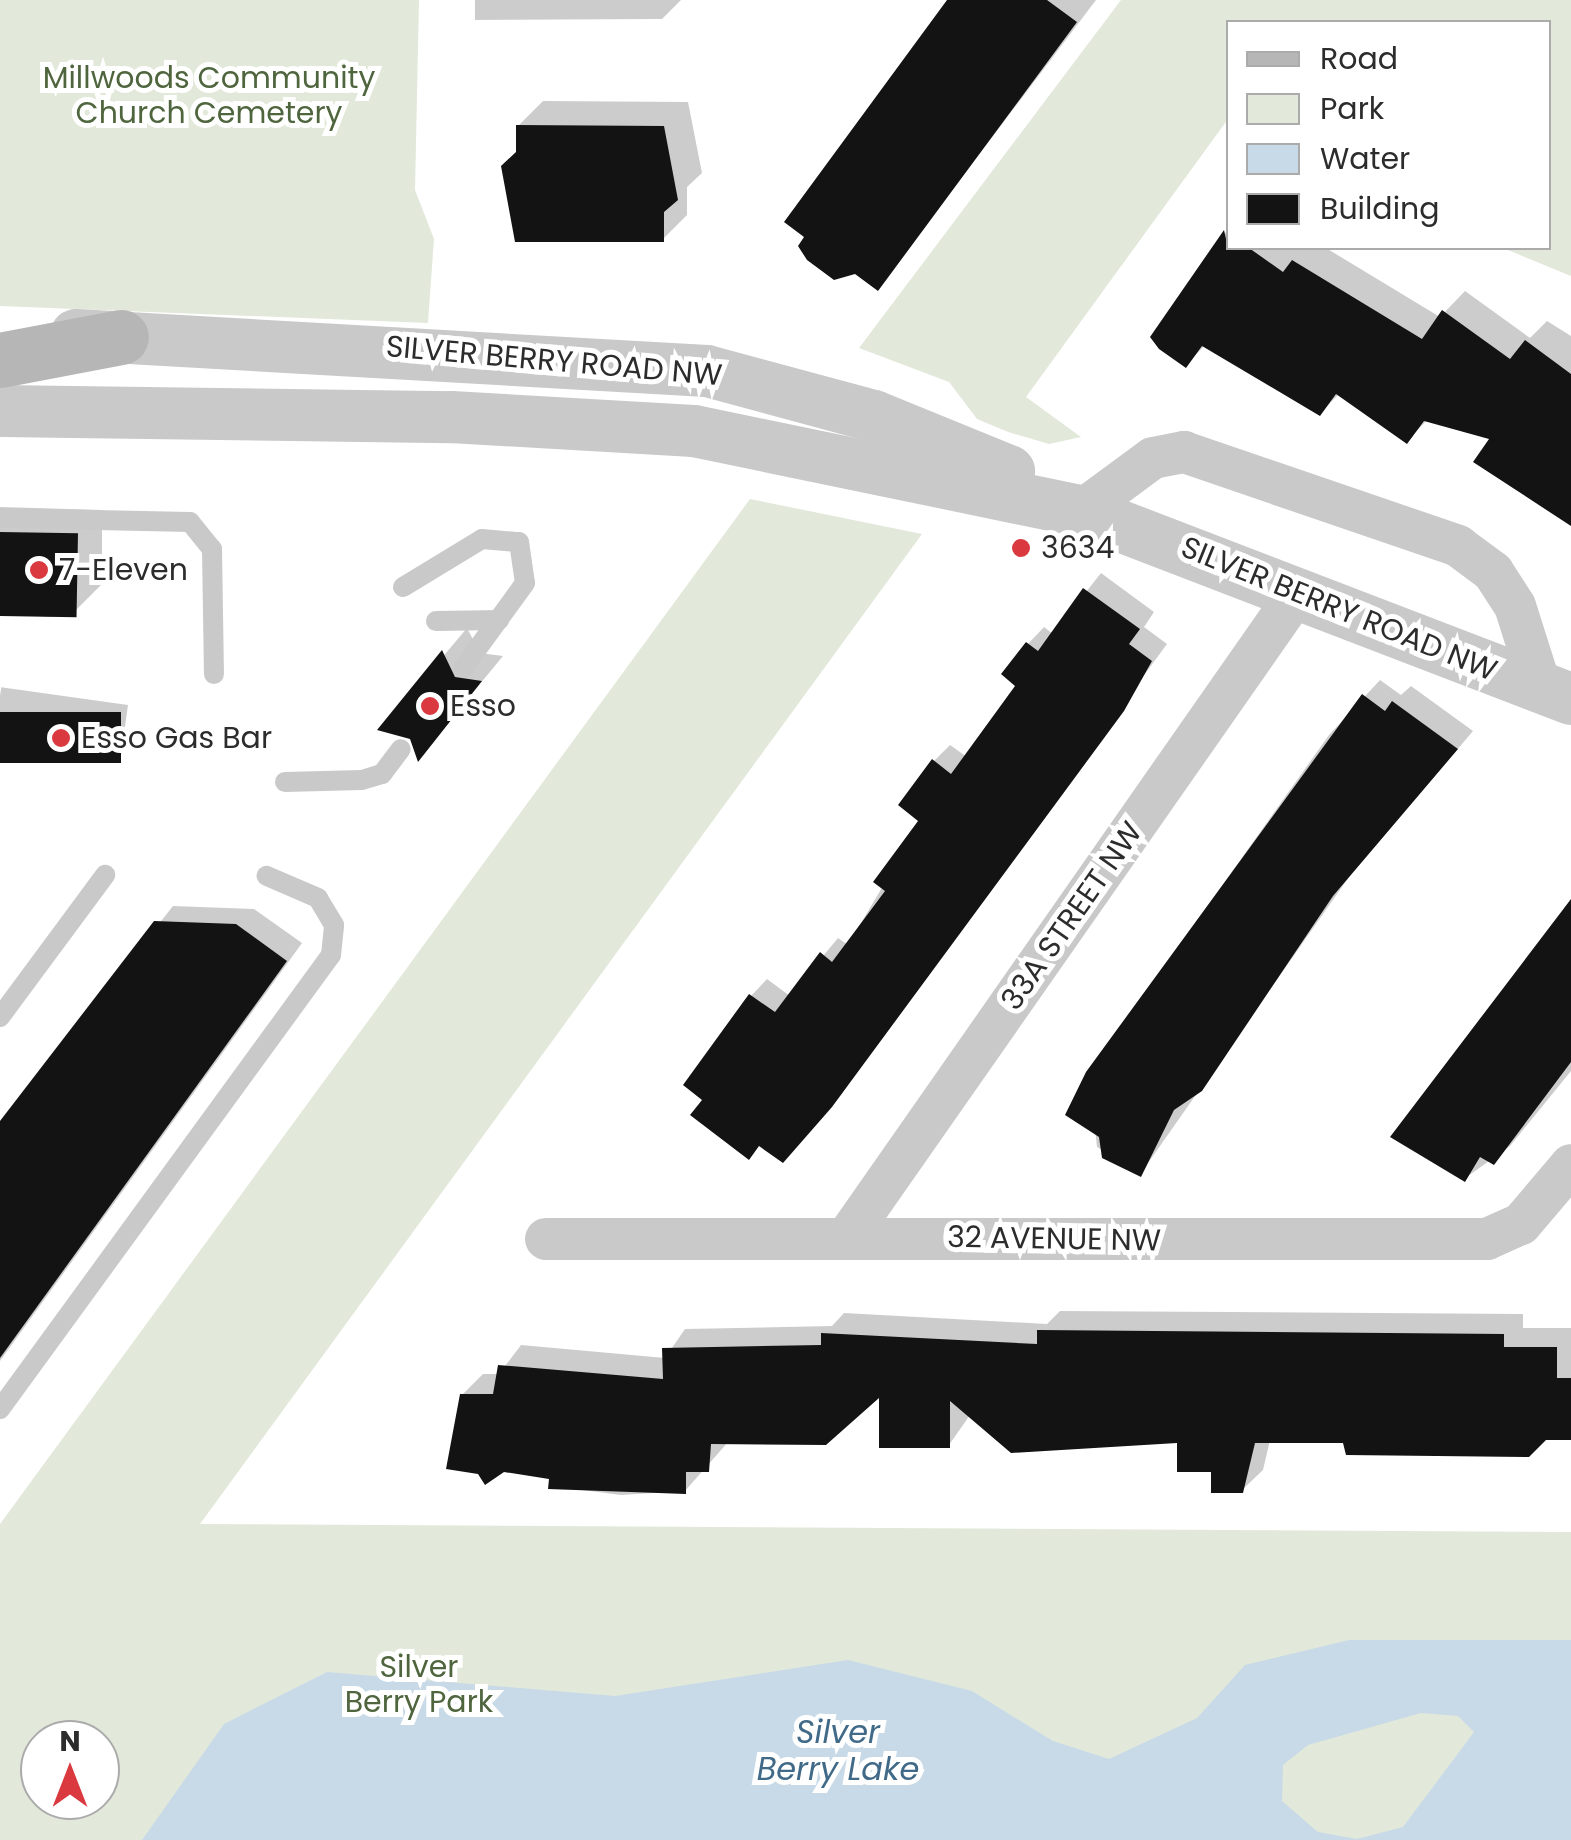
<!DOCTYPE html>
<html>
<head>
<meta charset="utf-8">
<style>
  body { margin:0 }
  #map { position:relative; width:1571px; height:1840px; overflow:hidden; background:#fff; font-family:Poppins,sans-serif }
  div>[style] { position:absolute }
  .green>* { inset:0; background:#e2e9da }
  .water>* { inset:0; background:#c8dae8 }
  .shadow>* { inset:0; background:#0003; transform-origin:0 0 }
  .building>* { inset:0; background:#131313; transform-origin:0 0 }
  .service>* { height:20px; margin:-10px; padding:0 10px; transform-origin:10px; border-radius:10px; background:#c9c9c9 }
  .minor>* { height:42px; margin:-21px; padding:0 21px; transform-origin:21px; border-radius:21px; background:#c9c9c9 }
  .tertiary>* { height:52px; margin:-26px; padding:0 26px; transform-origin:26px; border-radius:26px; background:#c9c9c9 }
  .secondary>* { height:55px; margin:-27.5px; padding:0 27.5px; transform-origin:27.5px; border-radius:27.5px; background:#b6b6b6 }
  .dots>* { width:28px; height:28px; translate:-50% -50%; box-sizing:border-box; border:5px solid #fff; border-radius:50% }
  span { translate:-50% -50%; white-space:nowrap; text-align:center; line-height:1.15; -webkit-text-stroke:10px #fff; paint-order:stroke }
  .park-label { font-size:30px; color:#4e653d }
  .street-label { font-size:30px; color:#2c2c2c }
  .poi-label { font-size:30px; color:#2c2c2c }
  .left { translate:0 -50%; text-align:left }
  .water-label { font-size:32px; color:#406a88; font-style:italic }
  .legend { position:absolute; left:1226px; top:20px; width:325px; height:230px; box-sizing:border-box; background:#fff; border:2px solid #ababab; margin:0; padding:12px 18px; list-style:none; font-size:30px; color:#2c2c2c }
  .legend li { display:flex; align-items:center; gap:20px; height:50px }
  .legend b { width:50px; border:2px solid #ababab }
  .north { position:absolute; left:20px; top:1720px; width:100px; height:100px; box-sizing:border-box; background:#fff; border:2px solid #ababab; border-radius:50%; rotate:0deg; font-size:28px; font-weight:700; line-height:40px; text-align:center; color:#2c2c2c }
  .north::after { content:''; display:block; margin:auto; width:35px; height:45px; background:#d9393f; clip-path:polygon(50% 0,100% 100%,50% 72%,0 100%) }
</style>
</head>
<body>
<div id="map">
  <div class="green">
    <i style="clip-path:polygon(0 0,419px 0,415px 190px,434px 239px,428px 323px,0 306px)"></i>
    <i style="clip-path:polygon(1121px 0,1571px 0,1571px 276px,1503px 248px,1548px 248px,1548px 22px,1228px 22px,1228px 119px,1026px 397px,1081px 437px,1049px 444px,1008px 432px,977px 419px,949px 382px,859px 348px)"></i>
    <i style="clip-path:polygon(evenodd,750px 499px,922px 534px,200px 1524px,1571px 1532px,1571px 1840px,0 1840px,0 1524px,750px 499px,40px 1740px,100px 1740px,100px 1800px,40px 1800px,40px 1740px)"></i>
  </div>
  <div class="water">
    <i style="clip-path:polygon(evenodd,1349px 1640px,1571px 1640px,1571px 1840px,142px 1840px,224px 1724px,327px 1672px,615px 1696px,848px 1660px,972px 1691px,1053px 1741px,1109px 1759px,1197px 1718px,1245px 1665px,1349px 1640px,1421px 1713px,1458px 1716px,1474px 1732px,1403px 1827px,1357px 1839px,1318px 1832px,1282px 1801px,1283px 1765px,1308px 1745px,1421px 1713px)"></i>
  </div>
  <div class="shadow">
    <i style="clip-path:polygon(475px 0,681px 0,662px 19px,475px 20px)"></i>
    <i style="clip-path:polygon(951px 0,1096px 0,878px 288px)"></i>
    <i style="clip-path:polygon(543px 101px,688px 102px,702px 173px,687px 187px,687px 215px,662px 240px,518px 152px,518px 126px)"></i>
    <i style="clip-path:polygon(1228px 229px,1228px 248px,1326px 248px,1440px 317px,1465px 291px,1530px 338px,1547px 321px,1571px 336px,1571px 524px,1494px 438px,1428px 419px,1407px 441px,1339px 394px,1320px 413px,1205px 345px,1186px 365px,1154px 337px)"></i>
    <i style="clip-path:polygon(0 507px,102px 510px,102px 584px,77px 609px,51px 617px,0 613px)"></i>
    <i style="clip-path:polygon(1101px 573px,1154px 612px,1144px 627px,1167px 644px,799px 1144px,705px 1099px,751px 996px,767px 979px,790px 996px,838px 938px,848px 945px,922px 820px,934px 761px,950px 745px,967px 757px,1019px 685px,1028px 644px,1044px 627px,1053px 634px)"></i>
    <i style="clip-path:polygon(467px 628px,480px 653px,503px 656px,419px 758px,412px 737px,382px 729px)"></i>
    <i style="clip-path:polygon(1380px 680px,1401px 695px,1411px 686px,1473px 731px,1349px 877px,1141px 1173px,1097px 1147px,1089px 1073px,1329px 735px)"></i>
    <i style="left:128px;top:705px;width:56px;height:128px;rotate:98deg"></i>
    <i style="clip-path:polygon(1571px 904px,1571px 1071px,1510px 1146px,1464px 1179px)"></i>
    <i style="clip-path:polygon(173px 906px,254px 909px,302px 943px,0 1361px,0 1125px)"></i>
    <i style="clip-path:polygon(1060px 1311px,1523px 1314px,1523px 1328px,1571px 1328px,1571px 1438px,1270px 1440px,1263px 1470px,1242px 1490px,1180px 1440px,970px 1415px,949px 1445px,881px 1393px,729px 1441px,685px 1491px,621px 1495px,551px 1486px,552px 1477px,462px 1395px,483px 1374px,499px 1374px,521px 1345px,665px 1358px,685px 1329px,832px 1326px,844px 1313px,1047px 1324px)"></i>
  </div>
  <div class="building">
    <i style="clip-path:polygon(947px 0,1047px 0,1077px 22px,878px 291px,855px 274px,834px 280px,807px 260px,798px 246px,804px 237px,784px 222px)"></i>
    <i style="clip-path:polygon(516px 125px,664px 126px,678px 200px,664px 212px,664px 242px,515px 242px,501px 166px,516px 152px)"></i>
    <i style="clip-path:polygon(1224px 230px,1228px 248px,1249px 248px,1283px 272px,1292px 260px,1422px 339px,1442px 310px,1510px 359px,1525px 340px,1571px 374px,1571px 526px,1473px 462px,1489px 439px,1424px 421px,1407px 444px,1336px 394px,1320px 416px,1202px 346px,1186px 368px,1159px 349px,1150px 337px)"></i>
    <i style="left:0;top:532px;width:78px;height:84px;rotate:1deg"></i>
    <i style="clip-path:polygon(1083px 588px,1140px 629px,1129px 644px,1152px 661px,1124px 711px,832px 1107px,783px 1163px,759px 1146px,749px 1160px,690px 1115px,702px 1100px,683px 1085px,749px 994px,775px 1012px,820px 952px,832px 962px,885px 891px,873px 882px,918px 821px,898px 805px,932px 759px,951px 774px,1015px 686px,1001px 674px,1026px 642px,1038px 651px)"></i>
    <i style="clip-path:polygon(442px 650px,455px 677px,482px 681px,418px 762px,410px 739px,377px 730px)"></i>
    <i style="clip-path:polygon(1362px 694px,1385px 711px,1392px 701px,1458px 749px,1333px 896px,1202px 1091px,1174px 1110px,1141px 1177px,1102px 1158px,1099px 1137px,1065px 1115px,1086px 1072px)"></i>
    <i style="left:0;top:712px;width:121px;height:51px"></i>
    <i style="clip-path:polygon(1571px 899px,1571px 1062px,1494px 1165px,1480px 1157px,1465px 1182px,1390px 1137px)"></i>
    <i style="clip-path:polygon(154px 921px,236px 924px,287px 961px,0 1358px,0 1121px)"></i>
    <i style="clip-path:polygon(1037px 1330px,1504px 1334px,1504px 1347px,1557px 1347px,1557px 1378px,1571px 1378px,1571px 1440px,1546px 1440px,1529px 1457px,1346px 1455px,1343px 1443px,1255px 1443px,1243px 1493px,1211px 1493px,1211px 1472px,1177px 1472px,1177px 1443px,1011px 1453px,950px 1401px,950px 1448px,879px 1448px,879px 1398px,826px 1445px,711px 1444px,709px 1472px,686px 1472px,686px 1494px,548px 1489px,549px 1479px,504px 1472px,485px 1485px,478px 1474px,446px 1469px,460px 1394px,493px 1394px,498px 1365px,663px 1379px,662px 1348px,821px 1345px,821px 1333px,1037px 1344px)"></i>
  </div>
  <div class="service">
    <i style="left:0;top:518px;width:190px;rotate:1.2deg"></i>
    <i style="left:190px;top:522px;width:35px;rotate:51deg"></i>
    <i style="left:212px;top:549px;width:125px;rotate:89.1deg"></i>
    <i style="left:403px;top:587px;width:92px;rotate:-31.3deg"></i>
    <i style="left:482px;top:539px;width:37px;rotate:5deg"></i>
    <i style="left:519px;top:542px;width:41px;rotate:81.7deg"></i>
    <i style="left:525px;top:583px;width:104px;rotate:126deg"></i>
    <i style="left:436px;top:621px;width:63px;rotate:-0.9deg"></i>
    <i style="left:285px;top:782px;width:77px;rotate:-1.5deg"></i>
    <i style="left:362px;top:780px;width:21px;rotate:-17deg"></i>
    <i style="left:382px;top:774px;width:31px;rotate:-53deg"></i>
    <i style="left:0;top:1017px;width:177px;rotate:-53.5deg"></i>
    <i style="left:0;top:1409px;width:562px;rotate:-53.91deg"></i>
    <i style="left:331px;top:955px;width:30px;rotate:-84deg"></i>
    <i style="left:334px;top:925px;width:31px;rotate:-121deg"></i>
    <i style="left:318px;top:898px;width:56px;rotate:-156.7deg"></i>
  </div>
  <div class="minor">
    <i style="left:1081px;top:511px;width:89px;rotate:-36.4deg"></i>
    <i style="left:1153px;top:458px;width:32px;rotate:-11deg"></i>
    <i style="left:1184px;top:452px;width:290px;rotate:18.9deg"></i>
    <i style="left:1458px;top:546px;width:44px;rotate:36.6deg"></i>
    <i style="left:1493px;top:572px;width:40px;rotate:57.1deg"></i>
    <i style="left:1515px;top:606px;width:86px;rotate:72.4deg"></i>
    <i style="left:848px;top:1236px;width:782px;rotate:-55.05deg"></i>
    <i style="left:546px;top:1239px;width:941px"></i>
    <i style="left:1487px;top:1239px;width:37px;rotate:-24deg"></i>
    <i style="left:1521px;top:1224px;width:77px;rotate:-49.7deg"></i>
  </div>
  <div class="tertiary">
    <i style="left:76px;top:335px;width:632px;rotate:3.27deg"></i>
    <i style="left:707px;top:371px;width:173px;rotate:15.1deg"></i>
    <i style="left:874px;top:416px;width:146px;rotate:22.2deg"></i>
    <i style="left:0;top:411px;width:451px;rotate:0.8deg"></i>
    <i style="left:451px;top:417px;width:243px;rotate:3.3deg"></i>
    <i style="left:694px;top:431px;width:395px;rotate:11.7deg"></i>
    <i style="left:1081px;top:511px;width:525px;rotate:20.99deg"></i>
  </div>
  <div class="secondary">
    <i style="left:0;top:360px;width:123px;rotate:-10.8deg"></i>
  </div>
  <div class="dots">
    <i style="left:1021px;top:548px;background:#d9393f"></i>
    <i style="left:39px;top:570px;background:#d9393f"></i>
    <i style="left:430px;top:706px;background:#d9393f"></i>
    <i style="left:61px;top:738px;background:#d9393f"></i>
  </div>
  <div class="park-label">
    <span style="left:209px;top:95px">Millwoods Community<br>Church Cemetery</span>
    <span style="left:419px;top:1684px">Silver<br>Berry Park</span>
  </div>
  <div class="street-label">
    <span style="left:554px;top:361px;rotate:5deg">SILVER BERRY ROAD NW</span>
    <span style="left:1339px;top:609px;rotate:22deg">SILVER BERRY ROAD NW</span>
    <span style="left:1072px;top:916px;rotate:-55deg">33A STREET NW</span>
    <span style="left:1054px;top:1239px;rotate:1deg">32 AVENUE NW</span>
  </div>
  <div class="poi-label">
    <span class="left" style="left:1041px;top:548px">3634</span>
    <span class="left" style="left:59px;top:570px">7-Eleven</span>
    <span class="left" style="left:450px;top:706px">Esso</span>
    <span class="left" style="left:81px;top:738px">Esso Gas Bar</span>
  </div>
  <div class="water-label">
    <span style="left:838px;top:1751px">Silver<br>Berry Lake</span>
  </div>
  <ul class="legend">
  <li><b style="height:12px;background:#b6b6b6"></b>Road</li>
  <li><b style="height:28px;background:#e2e9da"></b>Park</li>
  <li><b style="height:28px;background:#c8dae8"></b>Water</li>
  <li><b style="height:28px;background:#131313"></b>Building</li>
  </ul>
  <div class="north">N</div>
</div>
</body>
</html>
